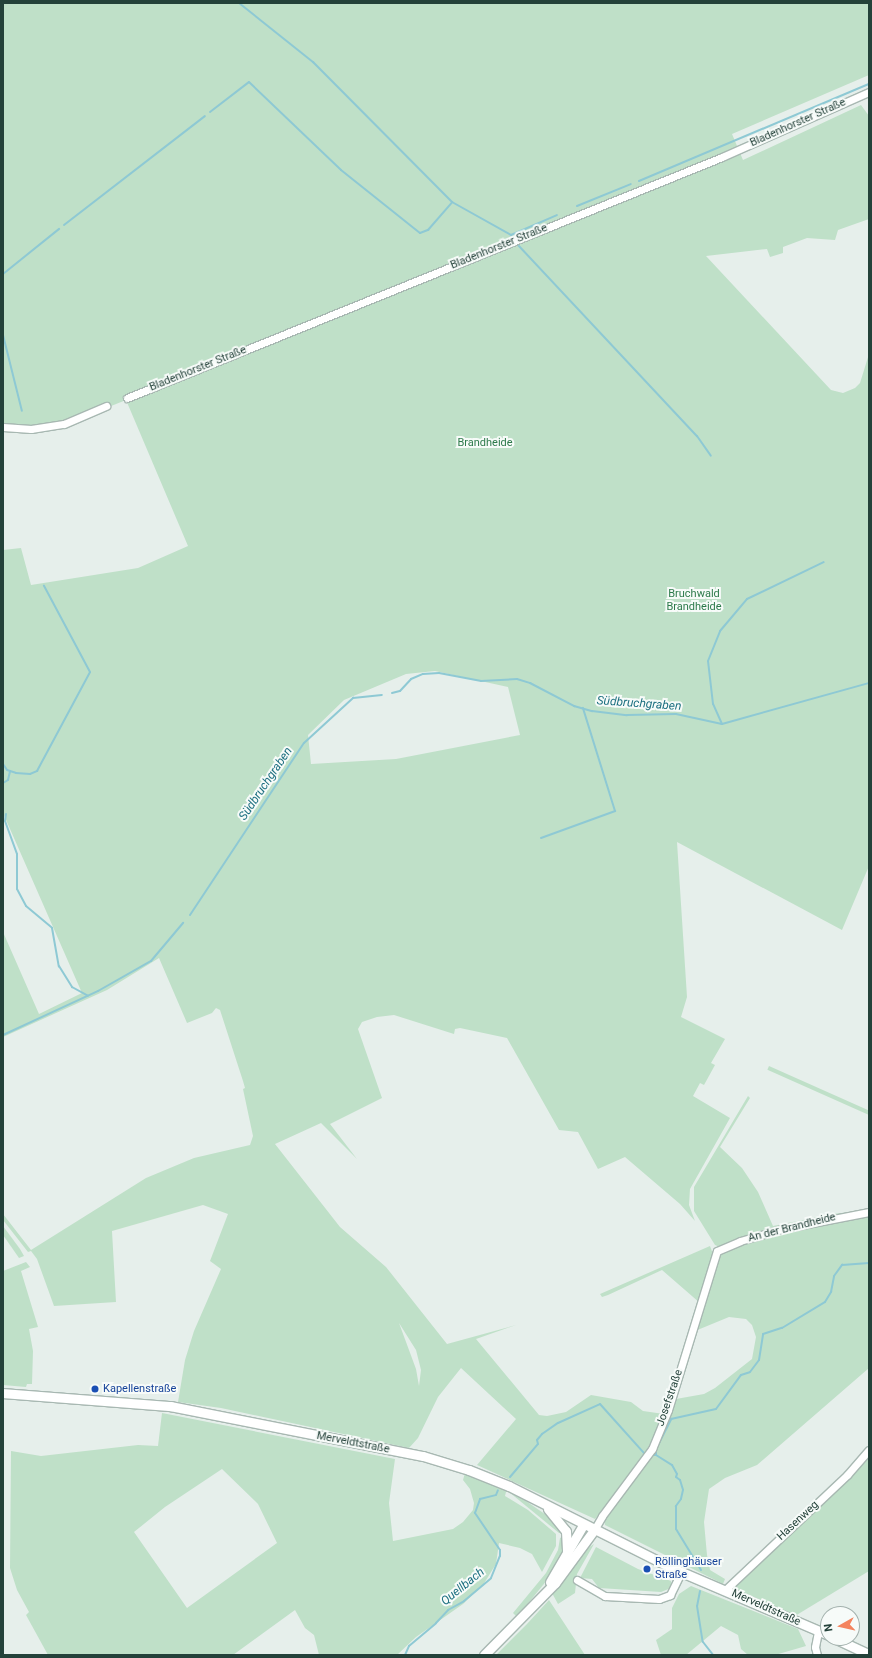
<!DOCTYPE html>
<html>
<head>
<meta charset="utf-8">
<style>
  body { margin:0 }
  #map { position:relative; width:872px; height:1658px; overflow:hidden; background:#e6efeb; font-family:Roboto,sans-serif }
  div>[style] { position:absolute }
  .green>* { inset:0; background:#bfe0c8; transform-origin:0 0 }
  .stream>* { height:2px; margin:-1px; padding:0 1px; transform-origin:1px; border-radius:1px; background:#8ec9d4 }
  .roads { filter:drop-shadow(1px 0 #a8b8b2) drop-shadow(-1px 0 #a8b8b2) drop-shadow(0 1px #a8b8b2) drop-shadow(0 -1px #a8b8b2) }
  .street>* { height:7px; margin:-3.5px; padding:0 3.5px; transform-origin:3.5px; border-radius:3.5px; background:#fff }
  .secondary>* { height:9px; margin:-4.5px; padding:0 4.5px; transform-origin:4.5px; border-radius:4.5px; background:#fff }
  .dots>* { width:11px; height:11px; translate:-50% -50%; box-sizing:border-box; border:2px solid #f7fbf9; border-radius:50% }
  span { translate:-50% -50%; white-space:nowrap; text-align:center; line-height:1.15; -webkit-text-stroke:4px #f7fbf9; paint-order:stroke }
  .street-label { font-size:11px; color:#24423a }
  .park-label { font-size:11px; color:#2d7a4b }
  .transit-label { font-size:11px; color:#164399 }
  .left { translate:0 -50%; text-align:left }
  .water-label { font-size:12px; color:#1c6f80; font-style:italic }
  .frame { position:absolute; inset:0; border:4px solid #24423a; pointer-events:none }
  .north { position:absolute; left:820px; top:1606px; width:40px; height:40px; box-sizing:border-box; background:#f7fbf9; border:1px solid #a3b1ad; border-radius:50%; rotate:262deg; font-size:11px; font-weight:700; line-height:16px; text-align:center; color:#24423a }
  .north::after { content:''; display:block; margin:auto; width:14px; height:18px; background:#f4845f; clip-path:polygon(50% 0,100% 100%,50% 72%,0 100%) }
</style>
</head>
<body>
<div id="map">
  <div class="green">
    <i style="clip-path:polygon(evenodd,3px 3px,869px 3px,869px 75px,732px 134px,743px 160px,861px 105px,869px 116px,869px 219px,838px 230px,835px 240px,807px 238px,783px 247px,783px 253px,770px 257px,767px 249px,706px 256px,831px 390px,843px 393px,855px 388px,860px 383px,869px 354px,869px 866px,842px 930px,677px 842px,687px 997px,681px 1017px,725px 1039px,711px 1063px,715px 1065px,704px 1085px,700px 1083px,693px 1096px,730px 1118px,690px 1189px,689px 1205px,695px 1221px,680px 1204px,625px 1157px,598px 1169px,578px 1132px,559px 1130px,507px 1038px,460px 1028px,455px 1029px,454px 1034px,394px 1015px,377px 1017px,362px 1022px,358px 1029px,382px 1098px,330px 1124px,357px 1159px,321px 1123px,275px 1144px,340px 1227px,386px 1267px,447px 1344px,516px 1325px,476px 1339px,539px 1415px,547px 1416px,566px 1412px,591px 1395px,631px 1402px,643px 1411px,664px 1414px,641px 1463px,595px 1519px,477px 1465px,516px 1419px,461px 1368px,438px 1397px,418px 1438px,409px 1448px,221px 1408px,178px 1402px,185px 1360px,194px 1331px,221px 1269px,210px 1261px,228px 1214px,203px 1205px,112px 1231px,116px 1302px,54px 1306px,37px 1259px,31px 1251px,28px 1252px,3px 1220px,3px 1214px,31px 1250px,146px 1178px,194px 1158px,250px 1145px,253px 1136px,243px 1089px,245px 1088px,243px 1081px,220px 1010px,216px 1008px,212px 1013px,187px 1023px,159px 958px,107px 990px,3px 1037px,3px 932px,39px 1014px,82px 993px,3px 813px,3px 550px,21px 548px,31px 585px,138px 568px,188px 546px,126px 400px,64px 425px,3px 428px,3px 3px,435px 671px,508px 687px,520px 735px,396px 759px,311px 764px,308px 735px,344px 700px,406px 674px,435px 671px,3px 3px,399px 1323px,416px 1350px,421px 1370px,419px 1386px,416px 1369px,399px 1323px)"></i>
    <i style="left:769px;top:1066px;width:110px;height:4px;rotate:24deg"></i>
    <i style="clip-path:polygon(748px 1096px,750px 1098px,720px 1147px,742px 1168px,758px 1192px,773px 1226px,832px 1214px,869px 1210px,801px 1222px,720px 1247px,715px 1245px,694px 1211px,694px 1187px)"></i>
    <i style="clip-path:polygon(869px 1214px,869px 1368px,757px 1465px,725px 1478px,709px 1489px,704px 1522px,707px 1555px,710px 1570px,725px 1579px,723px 1584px,605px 1525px,604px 1519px,646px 1462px,676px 1399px,704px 1394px,715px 1388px,752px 1359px,756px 1337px,752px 1325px,746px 1319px,729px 1317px,695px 1331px,718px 1256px,731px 1246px,787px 1230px)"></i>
    <i style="clip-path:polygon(3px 1226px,20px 1249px,24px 1256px,19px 1258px,3px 1235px)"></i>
    <i style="clip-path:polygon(710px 1246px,713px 1254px,700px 1303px,662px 1270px,608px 1295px,602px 1297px,600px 1294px)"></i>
    <i style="clip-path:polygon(26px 1262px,30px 1267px,21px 1271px,38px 1327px,29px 1329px,33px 1351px,32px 1384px,27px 1384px,26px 1387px,3px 1385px,3px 1271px)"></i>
    <i style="clip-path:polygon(evenodd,162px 1413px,395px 1459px,389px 1503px,393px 1541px,453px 1529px,463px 1522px,473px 1510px,474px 1503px,470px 1489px,463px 1480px,465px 1473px,507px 1488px,505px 1496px,528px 1510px,556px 1534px,556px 1546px,542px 1572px,532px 1554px,520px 1548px,499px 1543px,496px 1564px,483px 1585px,463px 1604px,416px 1637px,397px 1655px,319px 1655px,314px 1635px,305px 1628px,295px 1610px,233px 1655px,48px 1655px,26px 1615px,29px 1612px,17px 1590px,10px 1568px,11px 1451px,41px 1456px,138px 1445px,158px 1446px,162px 1413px,222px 1469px,258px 1504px,277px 1543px,187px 1608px,134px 1532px,165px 1507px,222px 1469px)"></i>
    <i style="clip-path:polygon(869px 1454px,869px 1571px,795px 1616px,735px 1590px,733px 1587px,773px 1546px)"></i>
    <i style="clip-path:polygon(510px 1490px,552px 1519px,562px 1533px,559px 1533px,509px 1492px)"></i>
    <i style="clip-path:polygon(565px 1535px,565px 1549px,552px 1574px,517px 1617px,513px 1613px,546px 1573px,558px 1550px,560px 1538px)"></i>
    <i style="clip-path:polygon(594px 1544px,577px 1574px,575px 1593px,558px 1604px,552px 1593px,585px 1550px)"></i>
    <i style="clip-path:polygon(596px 1547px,638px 1569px,671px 1581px,671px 1588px,661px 1592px,599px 1588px,592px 1579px,580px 1578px)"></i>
    <i style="clip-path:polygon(691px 1586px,798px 1629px,806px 1646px,775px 1655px,748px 1655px,741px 1649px,738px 1635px,721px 1626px,686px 1655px,661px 1655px,656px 1640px,672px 1629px,672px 1608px,679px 1594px)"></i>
    <i style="clip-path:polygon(549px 1600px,585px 1655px,496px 1655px,527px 1624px)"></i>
  </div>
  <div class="stream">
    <i style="left:239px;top:3px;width:95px;rotate:38.6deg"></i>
    <i style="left:313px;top:62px;width:197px;rotate:45.2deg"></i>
    <i style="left:452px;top:202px;width:68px;rotate:29.2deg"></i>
    <i style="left:511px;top:235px;width:50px;rotate:-23.5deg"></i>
    <i style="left:210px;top:112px;width:49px;rotate:-37.6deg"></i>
    <i style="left:249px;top:82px;width:127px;rotate:43.7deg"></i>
    <i style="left:341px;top:170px;width:101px;rotate:38.6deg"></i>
    <i style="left:420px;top:233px;width:9px;rotate:-21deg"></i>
    <i style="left:428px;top:230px;width:37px;rotate:-49deg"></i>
    <i style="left:639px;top:181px;width:250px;rotate:-22.9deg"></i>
    <i style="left:577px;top:206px;width:58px;rotate:-22.2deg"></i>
    <i style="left:64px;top:225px;width:178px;rotate:-37.7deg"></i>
    <i style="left:518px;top:245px;width:262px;rotate:46.9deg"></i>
    <i style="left:697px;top:436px;width:24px;rotate:55deg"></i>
    <i style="left:3px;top:274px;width:72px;rotate:-38.8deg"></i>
    <i style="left:3px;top:335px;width:78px;rotate:76deg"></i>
    <i style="left:392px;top:693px;width:8px;rotate:-14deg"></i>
    <i style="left:400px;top:691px;width:16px;rotate:-47deg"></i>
    <i style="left:411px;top:679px;width:13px;rotate:-23deg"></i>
    <i style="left:423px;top:674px;width:16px;rotate:-4deg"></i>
    <i style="left:439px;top:673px;width:43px;rotate:10.8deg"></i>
    <i style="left:481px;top:681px;width:36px;rotate:-3deg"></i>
    <i style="left:517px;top:679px;width:14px;rotate:17deg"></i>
    <i style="left:530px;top:683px;width:50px;rotate:27.6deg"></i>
    <i style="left:574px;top:706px;width:19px;rotate:16deg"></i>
    <i style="left:592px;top:711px;width:35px;rotate:7deg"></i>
    <i style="left:627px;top:715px;width:49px;rotate:-1.2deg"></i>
    <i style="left:676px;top:714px;width:47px;rotate:12.3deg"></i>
    <i style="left:722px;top:724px;width:153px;rotate:-15.6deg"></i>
    <i style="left:722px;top:724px;width:22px;rotate:-114deg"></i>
    <i style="left:713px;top:704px;width:43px;rotate:-96.6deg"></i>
    <i style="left:708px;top:661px;width:32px;rotate:-68deg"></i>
    <i style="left:720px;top:631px;width:42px;rotate:-49.8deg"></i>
    <i style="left:747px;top:599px;width:85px;rotate:-25.7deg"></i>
    <i style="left:3px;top:764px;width:7px;rotate:56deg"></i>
    <i style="left:7px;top:770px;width:9px;rotate:18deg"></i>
    <i style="left:16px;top:773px;width:14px;rotate:4deg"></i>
    <i style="left:30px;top:774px;width:8px;rotate:-23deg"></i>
    <i style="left:37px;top:771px;width:112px;rotate:-61.8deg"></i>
    <i style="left:90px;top:672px;width:98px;rotate:-118.1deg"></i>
    <i style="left:3px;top:783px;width:6px;rotate:-31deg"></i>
    <i style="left:8px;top:780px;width:9px;rotate:-77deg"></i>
    <i style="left:6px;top:814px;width:7px;rotate:98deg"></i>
    <i style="left:5px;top:821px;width:35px;rotate:70deg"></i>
    <i style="left:17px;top:854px;width:35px;rotate:90deg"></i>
    <i style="left:17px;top:889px;width:19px;rotate:62deg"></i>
    <i style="left:26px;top:906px;width:34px;rotate:40deg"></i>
    <i style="left:52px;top:928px;width:39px;rotate:80deg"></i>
    <i style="left:59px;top:966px;width:25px;rotate:58deg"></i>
    <i style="left:72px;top:987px;width:18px;rotate:29deg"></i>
    <i style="left:541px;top:838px;width:79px;rotate:-20deg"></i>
    <i style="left:615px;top:811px;width:108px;rotate:-107.3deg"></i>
    <i style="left:190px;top:915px;width:206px;rotate:-56.5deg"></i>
    <i style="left:304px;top:743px;width:67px;rotate:-42.6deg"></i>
    <i style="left:353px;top:698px;width:29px;rotate:-6deg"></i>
    <i style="left:3px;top:1035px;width:105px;rotate:-24.9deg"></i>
    <i style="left:98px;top:991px;width:61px;rotate:-29.5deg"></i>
    <i style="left:151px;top:961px;width:50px;rotate:-49.9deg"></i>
    <i style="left:651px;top:1455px;width:5px"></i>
    <i style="left:656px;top:1455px;width:6px;rotate:-90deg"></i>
    <i style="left:656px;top:1449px;width:34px;rotate:-63deg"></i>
    <i style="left:671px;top:1419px;width:46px;rotate:-12.5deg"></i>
    <i style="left:716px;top:1409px;width:42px;rotate:-53.7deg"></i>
    <i style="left:741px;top:1375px;width:9px;rotate:-18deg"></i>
    <i style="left:750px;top:1372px;width:15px;rotate:-53deg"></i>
    <i style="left:759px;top:1360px;width:26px;rotate:-81deg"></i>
    <i style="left:763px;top:1334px;width:20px;rotate:-18deg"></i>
    <i style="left:782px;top:1328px;width:50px;rotate:-31.2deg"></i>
    <i style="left:825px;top:1302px;width:12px;rotate:-59deg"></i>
    <i style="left:831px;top:1292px;width:16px;rotate:-79deg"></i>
    <i style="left:834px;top:1276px;width:14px;rotate:-54deg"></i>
    <i style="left:842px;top:1265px;width:27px;rotate:-4deg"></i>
    <i style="left:656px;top:1455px;width:19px;rotate:32deg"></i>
    <i style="left:672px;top:1465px;width:10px;rotate:61deg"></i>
    <i style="left:677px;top:1474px;width:3px;rotate:108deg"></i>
    <i style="left:676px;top:1477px;width:5px;rotate:37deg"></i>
    <i style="left:680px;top:1480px;width:10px;rotate:73deg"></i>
    <i style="left:683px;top:1490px;width:9px;rotate:103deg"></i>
    <i style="left:681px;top:1499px;width:9px;rotate:126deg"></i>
    <i style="left:676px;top:1506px;width:23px;rotate:90deg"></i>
    <i style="left:676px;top:1529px;width:48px;rotate:58.6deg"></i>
    <i style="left:510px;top:1477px;width:43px;rotate:-49.7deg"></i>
    <i style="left:538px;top:1444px;width:4px;rotate:-104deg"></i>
    <i style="left:537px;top:1440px;width:8px;rotate:-50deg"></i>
    <i style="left:542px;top:1434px;width:19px;rotate:-35deg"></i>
    <i style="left:558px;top:1423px;width:46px;rotate:-24.3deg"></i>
    <i style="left:600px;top:1404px;width:66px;rotate:48.1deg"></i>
    <i style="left:700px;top:1591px;width:15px;rotate:101deg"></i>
    <i style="left:697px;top:1606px;width:36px;rotate:81deg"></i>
    <i style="left:703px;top:1642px;width:16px;rotate:52deg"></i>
    <i style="left:405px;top:1655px;width:10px;rotate:-66deg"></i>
    <i style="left:409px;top:1646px;width:35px;rotate:-40deg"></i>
    <i style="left:436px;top:1623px;width:18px;rotate:-47deg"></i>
    <i style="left:448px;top:1610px;width:18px;rotate:-29deg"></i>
    <i style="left:464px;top:1601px;width:35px;rotate:-40deg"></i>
    <i style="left:491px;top:1578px;width:24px;rotate:-68deg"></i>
    <i style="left:500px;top:1556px;width:6px;rotate:-90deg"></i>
    <i style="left:500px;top:1550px;width:45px;rotate:-124deg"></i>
    <i style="left:475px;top:1513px;width:15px;rotate:-70deg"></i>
    <i style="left:480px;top:1499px;width:16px;rotate:-14deg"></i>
    <i style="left:496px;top:1495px;width:5px;rotate:-68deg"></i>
  </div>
  <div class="roads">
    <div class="street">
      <i style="left:127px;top:398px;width:642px;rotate:-22.05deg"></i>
      <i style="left:722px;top:157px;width:161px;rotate:-23.9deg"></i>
      <i style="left:3px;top:427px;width:28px;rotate:4deg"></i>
      <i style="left:31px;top:429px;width:33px;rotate:-9deg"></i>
      <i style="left:64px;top:424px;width:46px;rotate:-23.2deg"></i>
      <i style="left:594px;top:1530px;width:16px;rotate:-60deg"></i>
      <i style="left:602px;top:1516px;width:84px;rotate:-53.3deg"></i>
      <i style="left:652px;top:1449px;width:42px;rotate:-67.7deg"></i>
      <i style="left:668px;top:1410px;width:166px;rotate:-72.9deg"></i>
      <i style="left:717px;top:1251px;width:25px;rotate:-23deg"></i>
      <i style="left:740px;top:1241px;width:44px;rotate:-15.9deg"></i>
      <i style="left:782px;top:1229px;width:89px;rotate:-11.1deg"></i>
      <i style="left:577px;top:1580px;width:32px;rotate:30deg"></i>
      <i style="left:605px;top:1596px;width:54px;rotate:3.2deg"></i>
      <i style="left:659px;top:1599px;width:12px;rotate:-20deg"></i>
      <i style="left:670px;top:1595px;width:25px;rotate:-64deg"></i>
      <i style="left:725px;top:1590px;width:168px;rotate:-43.3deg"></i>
      <i style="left:847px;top:1475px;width:33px;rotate:-49deg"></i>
      <i style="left:817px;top:1655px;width:8px;rotate:-104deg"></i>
      <i style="left:815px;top:1647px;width:16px;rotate:-79deg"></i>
    </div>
    <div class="secondary">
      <i style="left:3px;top:1393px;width:168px;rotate:4.5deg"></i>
      <i style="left:170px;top:1406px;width:258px;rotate:11.2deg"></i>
      <i style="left:423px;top:1456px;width:48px;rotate:16.9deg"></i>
      <i style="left:469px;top:1470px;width:43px;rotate:21.8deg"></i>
      <i style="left:509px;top:1486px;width:182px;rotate:26.7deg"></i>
      <i style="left:672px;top:1568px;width:170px;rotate:23.2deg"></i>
      <i style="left:548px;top:1509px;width:28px;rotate:51deg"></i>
      <i style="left:566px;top:1531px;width:21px;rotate:87deg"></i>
      <i style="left:550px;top:1582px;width:66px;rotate:-59.9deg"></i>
      <i style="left:834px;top:1638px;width:38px;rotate:25deg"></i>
      <i style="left:484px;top:1655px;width:101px;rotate:-45.4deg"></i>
      <i style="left:555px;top:1583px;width:66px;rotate:-53.7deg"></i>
    </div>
  </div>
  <div class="dots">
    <i style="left:95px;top:1389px;background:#1a4fb4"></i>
    <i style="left:647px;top:1569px;background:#1a4fb4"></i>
  </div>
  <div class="street-label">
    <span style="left:798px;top:123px;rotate:-24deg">Bladenhorster Straße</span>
    <span style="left:499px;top:247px;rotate:-22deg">Bladenhorster Straße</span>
    <span style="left:198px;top:369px;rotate:-22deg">Bladenhorster Straße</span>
    <span style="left:792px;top:1228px;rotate:-14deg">An der Brandheide</span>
    <span style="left:670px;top:1398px;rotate:-71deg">Josefstraße</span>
    <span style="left:353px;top:1443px;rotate:11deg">Merveldtstraße</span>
    <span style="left:798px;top:1521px;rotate:-43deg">Hasenweg</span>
    <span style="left:766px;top:1608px;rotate:24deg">Merveldtstraße</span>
  </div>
  <div class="park-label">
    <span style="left:485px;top:443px">Brandheide</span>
    <span style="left:694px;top:601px">Bruchwald<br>Brandheide</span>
  </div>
  <div class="transit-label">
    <span class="left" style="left:103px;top:1389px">Kapellenstraße</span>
    <span class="left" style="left:655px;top:1569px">Röllinghäuser<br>Straße</span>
  </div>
  <div class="water-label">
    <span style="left:639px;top:704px;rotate:4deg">Südbruchgraben</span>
    <span style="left:266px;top:784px;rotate:-56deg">Südbruchgraben</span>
    <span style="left:463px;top:1587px;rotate:-39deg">Quellbach</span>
  </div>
  <div class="frame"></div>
  <div class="north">N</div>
</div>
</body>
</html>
